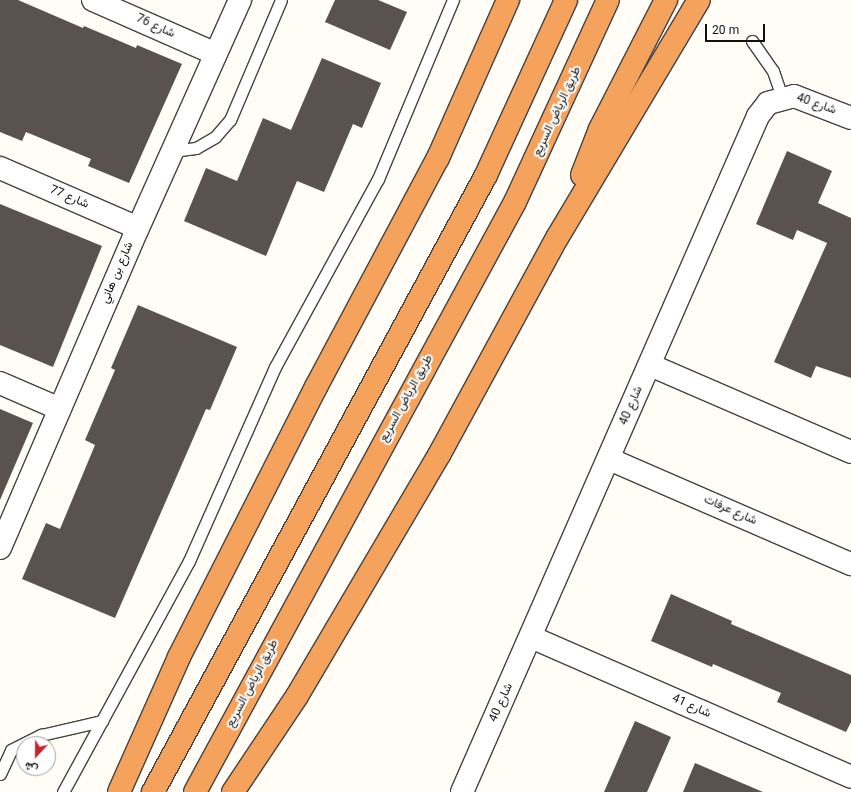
<!DOCTYPE html>
<html>
<head>
<meta charset="utf-8">
<style>
  body { margin:0 }
  #map { position:relative; width:851px; height:792px; overflow:hidden; background:#fffdf5; font-family:Georgia,Vazirmatn,serif }
  div>[style] { position:absolute }
  .building>* { inset:0; background:#5a524d }
  .roads { filter:drop-shadow(1px 0 #444) drop-shadow(-1px 0 #444) drop-shadow(0 1px #444) drop-shadow(0 -1px #444) }
  .service>* { height:11px; margin:-5.5px; padding:0 5.5px; transform-origin:5.5px; border-radius:5.5px; background:#fff }
  .minor>* { height:22px; margin:-11px; padding:0 11px; transform-origin:11px; border-radius:11px; background:#fff }
  .motorway>* { height:22px; margin:-11px; padding:0 11px; transform-origin:11px; border-radius:11px; background:#f5a25d }
  span { translate:-50% -50%; white-space:nowrap; text-align:center; line-height:1.15; -webkit-text-stroke:4px #fff; paint-order:stroke }
  .street-label { font-size:12px; color:#111 }
  .north { position:absolute; left:16px; top:736px; width:40px; height:40px; box-sizing:border-box; background:#fff; border:1px solid #a0a0a0; border-radius:50%; rotate:202deg; font-size:11px; font-weight:700; line-height:16px; text-align:center; color:#111 }
  .north::after { content:''; display:block; margin:auto; width:14px; height:18px; background:#c4262e; clip-path:polygon(50% 0,100% 100%,50% 72%,0 100%) }
  .scale { position:absolute; left:705px; top:24px; width:60px; height:18px; box-sizing:border-box; border:2px solid #111; border-top:0; padding-left:5px; font-size:12px; line-height:14px; white-space:nowrap; color:#111; -webkit-text-stroke:3px #fff; paint-order:stroke }
</style>
</head>
<body>
<div id="map">
  <div class="building">
    <i style="clip-path:polygon(0 0,18px 0,83px 28px,84px 26px,136px 48px,137px 45px,182px 64px,129px 183px,88px 166px,91px 159px,26px 132px,22px 141px,0 132px)"></i>
    <i style="clip-path:polygon(335px 0,378px 0,407px 12px,390px 50px,325px 22px)"></i>
    <i style="clip-path:polygon(322px 58px,381px 83px,362px 128px,353px 124px,324px 192px,297px 181px,266px 256px,184px 221px,206px 168px,237px 181px,263px 118px,291px 130px)"></i>
    <i style="clip-path:polygon(787px 151px,832px 171px,818px 203px,851px 218px,851px 378px,816px 366px,811px 378px,774px 362px,827px 243px,797px 230px,793px 240px,756px 224px)"></i>
    <i style="clip-path:polygon(0 204px,102px 246px,53px 367px,0 345px)"></i>
    <i style="clip-path:polygon(138px 305px,237px 347px,210px 410px,206px 409px,115px 618px,22px 579px,46px 523px,60px 529px,95px 445px,85px 440px,115px 370px,111px 368px)"></i>
    <i style="clip-path:polygon(0 409px,33px 423px,0 500px)"></i>
    <i style="clip-path:polygon(671px 594px,732px 621px,731px 624px,851px 675px,851px 722px,846px 732px,777px 702px,781px 693px,713px 664px,712px 667px,651px 641px)"></i>
    <i style="clip-path:polygon(635px 721px,671px 737px,647px 792px,604px 792px)"></i>
    <i style="clip-path:polygon(695px 763px,763px 792px,683px 792px)"></i>
  </div>
  <div class="roads">
    <div class="service">
      <i style="left:752px;top:41px;width:37px;rotate:55deg"></i>
      <i style="left:773px;top:71px;width:28px;rotate:71deg"></i>
      <i style="left:172px;top:151px;width:24px;rotate:-7deg"></i>
      <i style="left:196px;top:148px;width:22px;rotate:-30deg"></i>
      <i style="left:215px;top:137px;width:23px;rotate:-49deg"></i>
      <i style="left:230px;top:120px;width:130px;rotate:-67deg"></i>
      <i style="left:0;top:774px;width:26px;rotate:-65deg"></i>
      <i style="left:11px;top:750px;width:34px;rotate:-27deg"></i>
      <i style="left:41px;top:735px;width:63px;rotate:-12.9deg"></i>
      <i style="left:63px;top:792px;width:263px;rotate:-61.4deg"></i>
      <i style="left:189px;top:561px;width:212px;rotate:-66.1deg"></i>
      <i style="left:275px;top:367px;width:214px;rotate:-61.3deg"></i>
      <i style="left:378px;top:179px;width:194px;rotate:-67.3deg"></i>
    </div>
    <div class="minor">
      <i style="left:93px;top:0;width:134px;rotate:23.7deg"></i>
      <i style="left:0;top:168px;width:150px;rotate:23.5deg"></i>
      <i style="left:650px;top:365px;width:219px;rotate:23.4deg"></i>
      <i style="left:0;top:383px;width:65px;rotate:23.4deg"></i>
      <i style="left:609px;top:459px;width:264px;rotate:23.5deg"></i>
      <i style="left:0;top:548px;width:348px;rotate:-66.7deg"></i>
      <i style="left:138px;top:228px;width:250px;rotate:-65.9deg"></i>
      <i style="left:531px;top:637px;width:349px;rotate:23.6deg"></i>
      <i style="left:462px;top:792px;width:738px;rotate:-66.35deg"></i>
      <i style="left:758px;top:116px;width:16px;rotate:-52deg"></i>
      <i style="left:768px;top:103px;width:27px;rotate:-15deg"></i>
      <i style="left:794px;top:96px;width:61px;rotate:21.1deg"></i>
    </div>
    <div class="motorway">
      <i style="left:582px;top:175px;width:49px;rotate:-68.6deg"></i>
      <i style="left:600px;top:129px;width:145px;rotate:-62.9deg"></i>
      <i style="left:119px;top:792px;width:148px;rotate:-66deg"></i>
      <i style="left:179px;top:657px;width:303px;rotate:-63.1deg"></i>
      <i style="left:316px;top:387px;width:259px;rotate:-62deg"></i>
      <i style="left:438px;top:158px;width:173px;rotate:-66.1deg"></i>
      <i style="left:153px;top:792px;width:701px;rotate:-61.64deg"></i>
      <i style="left:486px;top:175px;width:192px;rotate:-65.4deg"></i>
      <i style="left:195px;top:792px;width:671px;rotate:-61.53deg"></i>
      <i style="left:515px;top:202px;width:222px;rotate:-65.3deg"></i>
      <i style="left:233px;top:792px;width:115px;rotate:-56.3deg"></i>
      <i style="left:297px;top:696px;width:280px;rotate:-59.5deg"></i>
      <i style="left:439px;top:455px;width:247px;rotate:-61.5deg"></i>
      <i style="left:557px;top:238px;width:277px;rotate:-59.2deg"></i>
    </div>
  </div>
  <div class="street-label">
    <span style="left:155px;top:27px;rotate:24deg">شارع 76</span>
    <span style="left:816px;top:105px;rotate:19deg">شارع 40</span>
    <span style="left:558px;top:112px;rotate:-65deg">طريق الرياض السريع</span>
    <span style="left:69px;top:198px;rotate:23deg">شارع 77</span>
    <span style="left:118px;top:273px;rotate:-67deg">شارع بن هاني</span>
    <span style="left:407px;top:399px;rotate:-61deg">طريق الرياض السريع</span>
    <span style="left:632px;top:406px;rotate:-67deg">شارع 40</span>
    <span style="left:730px;top:511px;rotate:24deg">شارع عرفات</span>
    <span style="left:253px;top:684px;rotate:-62deg">طريق الرياض السريع</span>
    <span style="left:502px;top:703px;rotate:-66deg">شارع 40</span>
    <span style="left:691px;top:707px;rotate:24deg">شارع 41</span>
  </div>
  <div class="north">ش</div>
  <div class="scale">20 m</div>
</div>
</body>
</html>
